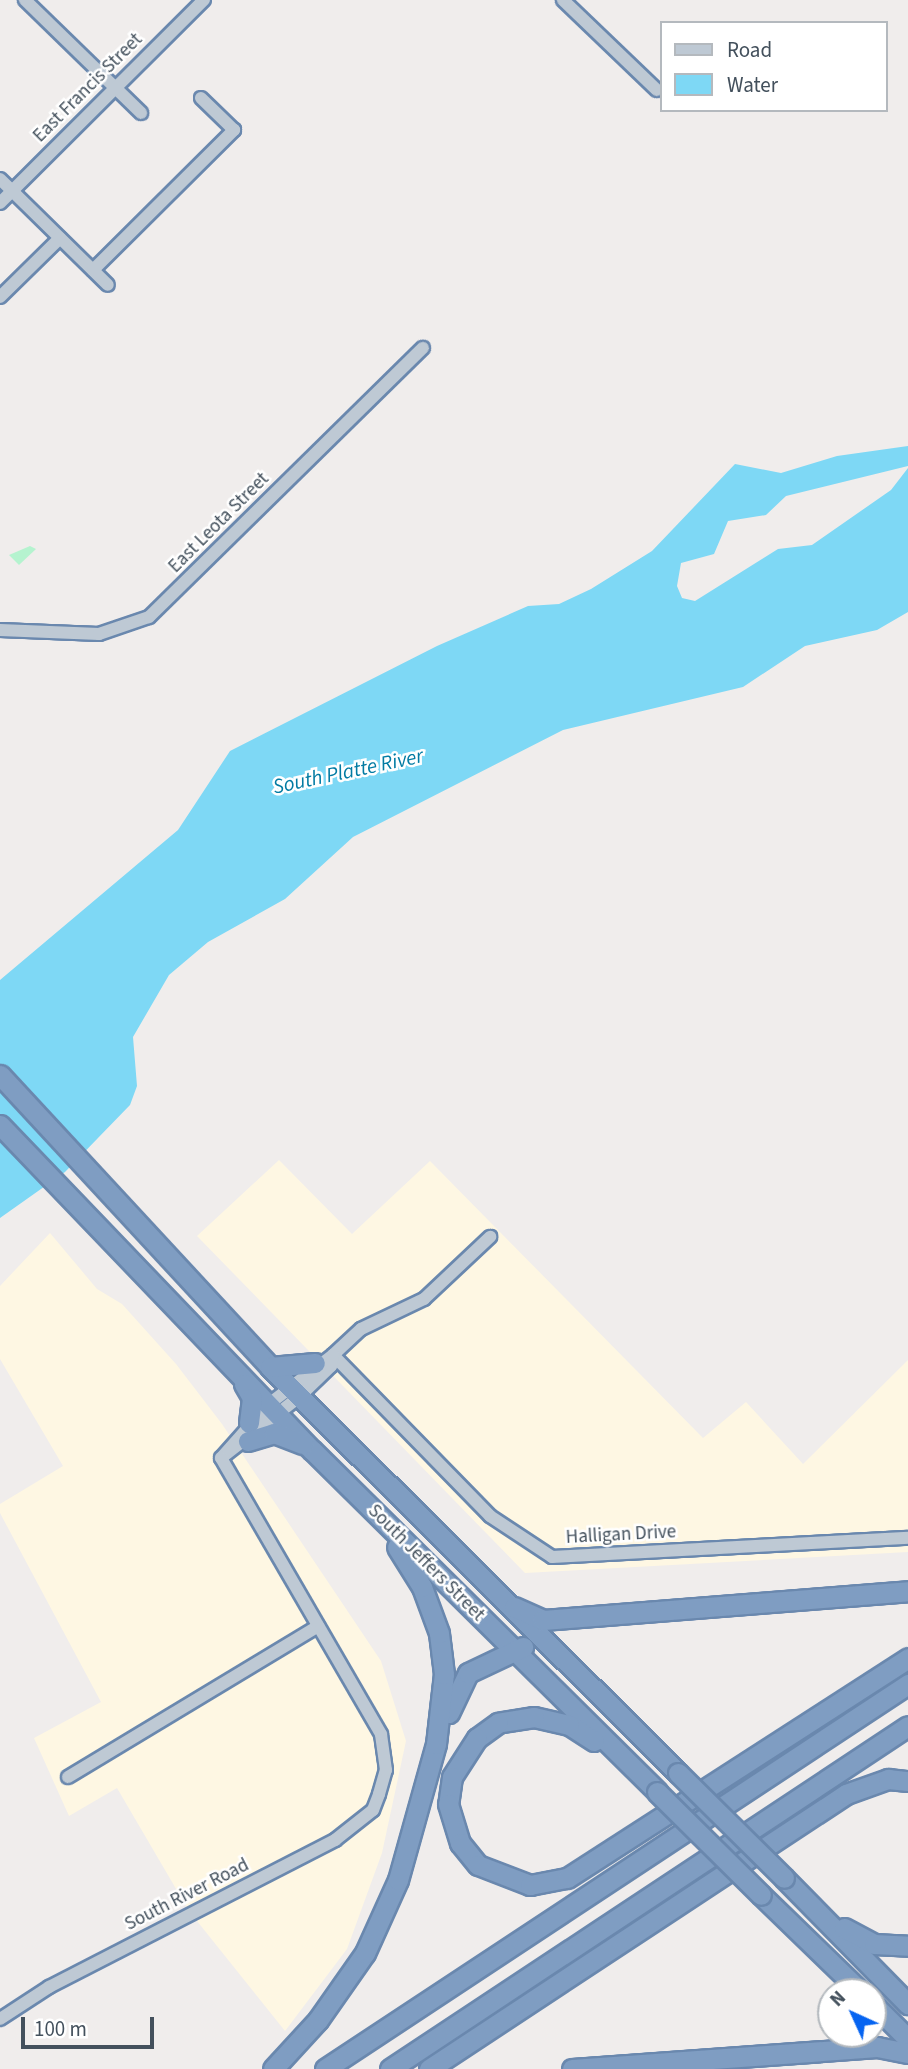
<!DOCTYPE html>
<html>
<head>
<meta charset="utf-8">
<style>
  body { margin:0 }
  #map { position:relative; width:908px; height:2069px; overflow:hidden; background:#f0edec; font-family:"Source Sans 3",sans-serif }
  div>[style] { position:absolute }
  .commercial>* { inset:0; background:#fef7e3 }
  .green>* { inset:0; background:#b5f3cf }
  .water>* { inset:0; background:#7ed8f5 }
  .roads { filter:drop-shadow(2px 0 #6a88ae) drop-shadow(-2px 0 #6a88ae) drop-shadow(0 2px #6a88ae) drop-shadow(0 -2px #6a88ae) }
  .minor>* { height:12px; margin:-6px; padding:0 6px; transform-origin:6px; border-radius:6px; background:#bec9d4 }
  .highway>* { height:19px; margin:-9.5px; padding:0 9.5px; transform-origin:9.5px; border-radius:9.5px; background:#7f9dc2 }
  .bridges { filter:drop-shadow(2px 0 #6a88ae) drop-shadow(-2px 0 #6a88ae) drop-shadow(0 2px #6a88ae) drop-shadow(0 -2px #6a88ae) }
  .highway-bridge>* { height:19px; margin:-9.5px; padding:0 9.5px; transform-origin:9.5px; border-radius:9.5px; background:#7f9dc2 }
  span { translate:-50% -50%; white-space:nowrap; text-align:center; line-height:1.15; -webkit-text-stroke:5px #fff; paint-order:stroke }
  .street-label { font-size:19px; color:#43505c }
  .water-label { font-size:21px; color:#027ba3; font-style:italic }
  .legend { position:absolute; left:660px; top:21px; width:228px; height:91px; box-sizing:border-box; background:#fff; border:2px solid #b4b9be; margin:0; padding:9px 12px; list-style:none; font-size:21px; color:#43505c }
  .legend li { display:flex; align-items:center; gap:14px; height:35px }
  .legend b { width:35px; border:2px solid #b4b9be }
  .north { position:absolute; left:817px; top:1978px; width:70px; height:70px; box-sizing:border-box; background:#fff; border:2px solid #b4b9be; border-radius:50%; rotate:315deg; font-size:19px; font-weight:700; line-height:28px; text-align:center; color:#43505c }
  .north::after { content:''; display:block; margin:auto; width:24px; height:32px; background:#0664f1; clip-path:polygon(50% 0,100% 100%,50% 72%,0 100%) }
  .scale { position:absolute; left:21px; top:2017px; width:133px; height:32px; box-sizing:border-box; border:4px solid #43505c; border-top:0; padding-left:9px; font-size:21px; line-height:24px; white-space:nowrap; color:#43505c; -webkit-text-stroke:5px #fff; paint-order:stroke }
</style>
</head>
<body>
<div id="map">
  <div class="commercial">
    <i style="clip-path:polygon(279px 1160px,352px 1234px,430px 1161px,703px 1438px,746px 1402px,803px 1464px,908px 1360px,908px 1552px,525px 1573px,197px 1236px)"></i>
    <i style="clip-path:polygon(50px 1233px,97px 1289px,122px 1304px,176px 1364px,222px 1424px,381px 1661px,406px 1741px,382px 1853px,347px 1949px,285px 2031px,189px 1911px,117px 1788px,69px 1816px,34px 1738px,101px 1702px,0 1513px,0 1504px,63px 1466px,0 1359px,0 1286px)"></i>
  </div>
  <div class="green">
    <i style="clip-path:polygon(30px 546px,36px 549px,19px 565px,9px 555px)"></i>
  </div>
  <div class="water">
    <i style="clip-path:polygon(908px 446px,908px 466px,786px 496px,766px 515px,728px 521px,714px 554px,681px 563px,677px 586px,682px 598px,695px 601px,778px 549px,812px 545px,891px 490px,908px 468px,908px 612px,877px 630px,805px 646px,743px 687px,563px 730px,353px 837px,285px 899px,208px 942px,169px 975px,133px 1037px,137px 1086px,130px 1105px,65px 1172px,0 1218px,0 980px,178px 830px,230px 751px,437px 646px,528px 606px,559px 604px,591px 589px,652px 551px,735px 464px,781px 473px,837px 456px)"></i>
  </div>
  <div class="roads">
    <div class="minor">
      <i style="left:25px;top:0;width:162px;rotate:44.2deg"></i>
      <i style="left:563px;top:0;width:130px;rotate:43.8deg"></i>
      <i style="left:0;top:179px;width:151px;rotate:44.5deg"></i>
      <i style="left:0;top:203px;width:288px;rotate:-44.9deg"></i>
      <i style="left:93px;top:270px;width:199px;rotate:-44.8deg"></i>
      <i style="left:234px;top:130px;width:46px;rotate:-135.9deg"></i>
      <i style="left:0;top:297px;width:84px;rotate:-44.5deg"></i>
      <i style="left:0;top:630px;width:99px;rotate:2.3deg"></i>
      <i style="left:99px;top:634px;width:53px;rotate:-18.8deg"></i>
      <i style="left:149px;top:617px;width:384px;rotate:-44.5deg"></i>
      <i style="left:333px;top:1355px;width:225px;rotate:45.7deg"></i>
      <i style="left:490px;top:1516px;width:74px;rotate:33.5deg"></i>
      <i style="left:552px;top:1557px;width:357px;rotate:-3.1deg"></i>
      <i style="left:333px;top:1355px;width:38px;rotate:-43deg"></i>
      <i style="left:361px;top:1329px;width:70px;rotate:-25.5deg"></i>
      <i style="left:424px;top:1299px;width:91px;rotate:-43.2deg"></i>
      <i style="left:222px;top:1457px;width:71px;rotate:-48.4deg"></i>
      <i style="left:269px;top:1404px;width:81px;rotate:-37.4deg"></i>
      <i style="left:221px;top:1458px;width:99px;rotate:-38deg"></i>
      <i style="left:299px;top:1397px;width:45px;rotate:-44.1deg"></i>
      <i style="left:331px;top:1366px;width:11px;rotate:-80deg"></i>
      <i style="left:68px;top:1777px;width:292px;rotate:-31.1deg"></i>
      <i style="left:0;top:2019px;width:59px;rotate:-33.1deg"></i>
      <i style="left:49px;top:1987px;width:322px;rotate:-27.2deg"></i>
      <i style="left:335px;top:1840px;width:48px;rotate:-38.3deg"></i>
      <i style="left:373px;top:1810px;width:17px;rotate:-69deg"></i>
      <i style="left:379px;top:1794px;width:25px;rotate:-74deg"></i>
      <i style="left:386px;top:1770px;width:36px;rotate:-98deg"></i>
      <i style="left:381px;top:1734px;width:319px;rotate:-120.1deg"></i>
    </div>
    <div class="highway">
      <i style="left:0;top:1075px;width:398px;rotate:47.2deg"></i>
      <i style="left:270px;top:1367px;width:576px;rotate:44.86deg"></i>
      <i style="left:0;top:1125px;width:451px;rotate:46.2deg"></i>
      <i style="left:312px;top:1450px;width:486px;rotate:44.7deg"></i>
      <i style="left:270px;top:1367px;width:45px;rotate:-5.1deg"></i>
      <i style="left:244px;top:1384px;width:16px;rotate:60deg"></i>
      <i style="left:252px;top:1398px;width:25px;rotate:97deg"></i>
      <i style="left:248px;top:1441px;width:27px;rotate:-17deg"></i>
      <i style="left:274px;top:1433px;width:31px;rotate:21deg"></i>
      <i style="left:514px;top:1607px;width:32px;rotate:24deg"></i>
      <i style="left:543px;top:1620px;width:366px;rotate:-4.5deg"></i>
      <i style="left:449px;top:1713px;width:44px;rotate:-64.6deg"></i>
      <i style="left:468px;top:1673px;width:61px;rotate:-25.3deg"></i>
      <i style="left:594px;top:1741px;width:30px;rotate:-147deg"></i>
      <i style="left:569px;top:1725px;width:36px;rotate:-167deg"></i>
      <i style="left:534px;top:1717px;width:36px;rotate:171deg"></i>
      <i style="left:498px;top:1723px;width:26px;rotate:144deg"></i>
      <i style="left:477px;top:1738px;width:46px;rotate:122.7deg"></i>
      <i style="left:452px;top:1777px;width:27px;rotate:98deg"></i>
      <i style="left:448px;top:1804px;width:41px;rotate:72.9deg"></i>
      <i style="left:460px;top:1843px;width:28px;rotate:51deg"></i>
      <i style="left:478px;top:1865px;width:56px;rotate:21deg"></i>
      <i style="left:530px;top:1885px;width:38px;rotate:-11deg"></i>
      <i style="left:567px;top:1878px;width:406px;rotate:-32.8deg"></i>
      <i style="left:784px;top:1878px;width:177px;rotate:45.5deg"></i>
      <i style="left:761px;top:1895px;width:139px;rotate:44.1deg"></i>
      <i style="left:844px;top:1928px;width:34px;rotate:28deg"></i>
      <i style="left:874px;top:1944px;width:34px;rotate:3deg"></i>
      <i style="left:873px;top:2004px;width:49px;rotate:45deg"></i>
      <i style="left:273px;top:2069px;width:67px;rotate:-47.4deg"></i>
      <i style="left:318px;top:2020px;width:82px;rotate:-55deg"></i>
      <i style="left:365px;top:1953px;width:80px;rotate:-65.7deg"></i>
      <i style="left:398px;top:1880px;width:141px;rotate:-74.4deg"></i>
      <i style="left:436px;top:1744px;width:70px;rotate:-83.5deg"></i>
      <i style="left:444px;top:1674px;width:41px;rotate:-97deg"></i>
      <i style="left:439px;top:1633px;width:49px;rotate:-110.3deg"></i>
      <i style="left:422px;top:1587px;width:47px;rotate:-122deg"></i>
      <i style="left:325px;top:2069px;width:699px;rotate:-33.44deg"></i>
      <i style="left:390px;top:2069px;width:621px;rotate:-33.51deg"></i>
      <i style="left:429px;top:2069px;width:500px;rotate:-33.4deg"></i>
      <i style="left:846px;top:1794px;width:45px;rotate:-19.7deg"></i>
      <i style="left:888px;top:1779px;width:20px;rotate:6deg"></i>
      <i style="left:572px;top:2069px;width:306px;rotate:-4.1deg"></i>
      <i style="left:877px;top:2047px;width:32px;rotate:11deg"></i>
    </div>
  </div>
  <div class="bridges">
    <div class="highway-bridge">
      <i style="left:678px;top:1773px;width:149px;rotate:44.7deg"></i>
      <i style="left:657px;top:1792px;width:146px;rotate:44.7deg"></i>
    </div>
  </div>
  <div class="street-label">
    <span style="left:88px;top:88px;rotate:-45deg">East Francis Street</span>
    <span style="left:219px;top:523px;rotate:-45deg">East Leota Street</span>
    <span style="left:621px;top:1535px;rotate:-3deg">Halligan Drive</span>
    <span style="left:426px;top:1563px;rotate:45deg">South Jeffers Street</span>
    <span style="left:187px;top:1895px;rotate:-27deg">South River Road</span>
  </div>
  <div class="water-label">
    <span style="left:348px;top:771px;rotate:-12deg">South Platte River</span>
  </div>
  <ul class="legend">
  <li><b style="height:9px;background:#bec9d4"></b>Road</li>
  <li><b style="height:19px;background:#7ed8f5"></b>Water</li>
  </ul>
  <div class="north">N</div>
  <div class="scale">100 m</div>
</div>
</body>
</html>
